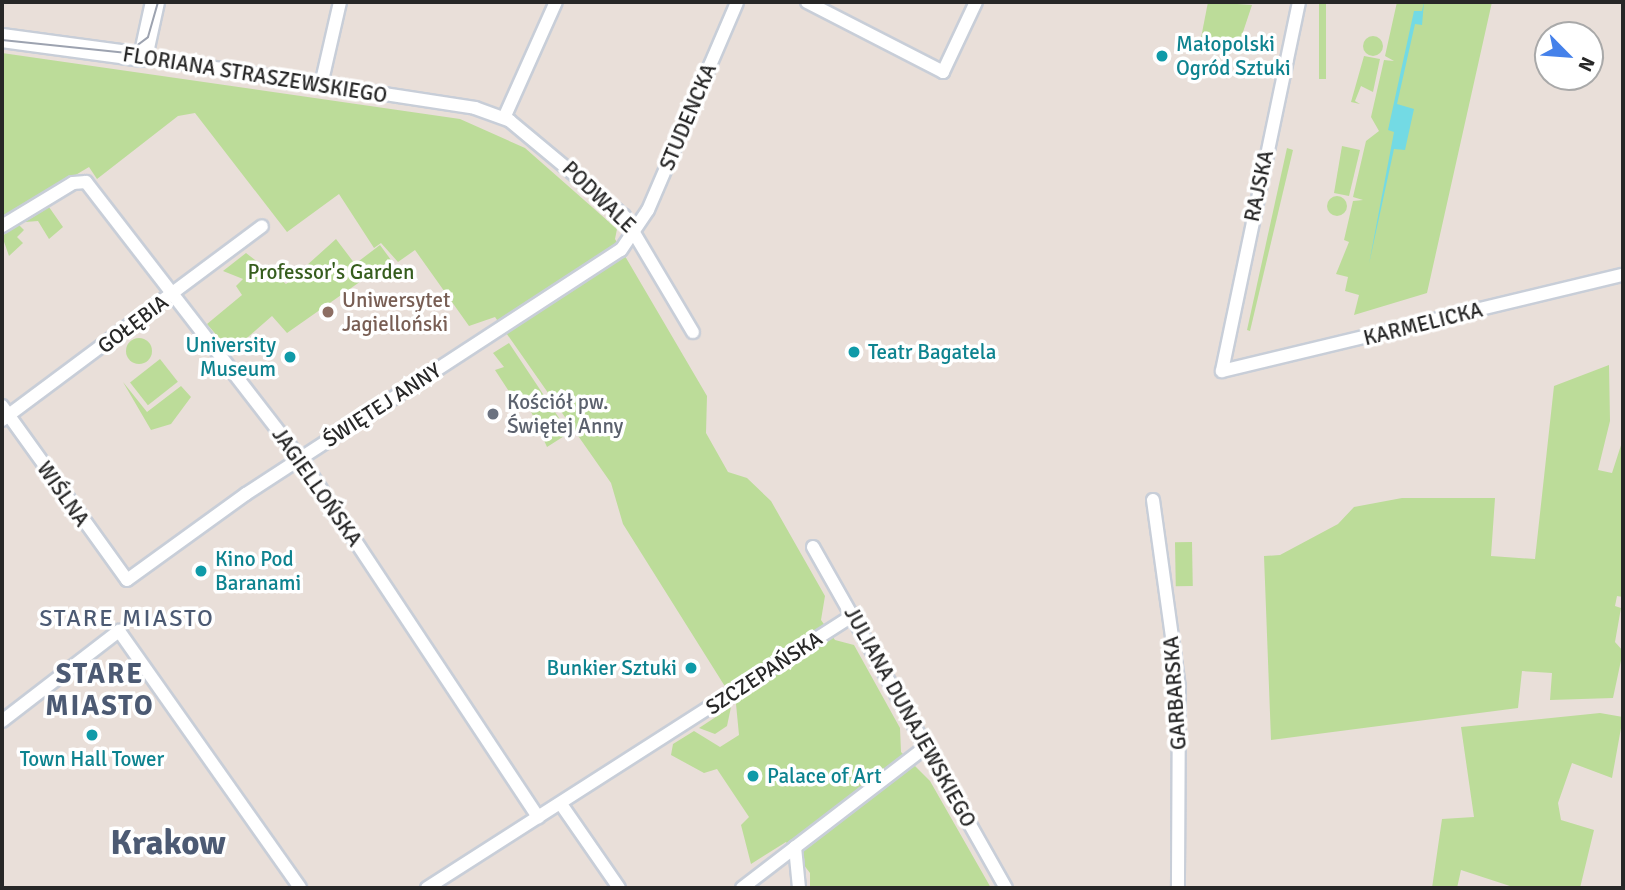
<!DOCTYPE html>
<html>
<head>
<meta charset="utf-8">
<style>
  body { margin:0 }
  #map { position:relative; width:1625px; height:890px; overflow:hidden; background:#e9dfd9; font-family:Signika,sans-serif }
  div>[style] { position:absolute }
  .green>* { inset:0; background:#bcdc99; transform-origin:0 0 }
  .round { border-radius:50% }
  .water>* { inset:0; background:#73dae4 }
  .roads { filter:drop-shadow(2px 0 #c8ced8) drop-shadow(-2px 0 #c8ced8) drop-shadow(0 2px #c8ced8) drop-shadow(0 -2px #c8ced8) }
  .street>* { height:12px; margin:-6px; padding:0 6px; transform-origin:6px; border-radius:6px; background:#fff }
  .secondary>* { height:18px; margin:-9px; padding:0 9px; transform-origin:9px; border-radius:9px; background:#fff }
  .tram>* { height:2px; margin:-1px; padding:0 1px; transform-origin:1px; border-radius:1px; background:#9da3b0 }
  .dots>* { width:19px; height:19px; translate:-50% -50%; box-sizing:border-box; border:4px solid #fff; border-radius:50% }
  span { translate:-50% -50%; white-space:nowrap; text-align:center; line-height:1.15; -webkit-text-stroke:7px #fff; paint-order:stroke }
  .culture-label { font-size:21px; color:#0d838f }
  .left { translate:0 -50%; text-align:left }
  .right { translate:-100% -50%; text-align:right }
  .street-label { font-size:21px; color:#272727 }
  .park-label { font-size:21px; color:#365d1e }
  .education-label { font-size:21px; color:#785e54 }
  .worship-label { font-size:21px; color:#5b616d }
  .quarter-label { font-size:24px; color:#4c5a73; letter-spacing:2px }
  .district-label { font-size:28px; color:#4c5a73; font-weight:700; letter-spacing:2px }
  .town-label { font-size:35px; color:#4c5a73; font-weight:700 }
  .frame { position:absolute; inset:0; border:4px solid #272727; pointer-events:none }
  .north { position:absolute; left:1534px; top:21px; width:70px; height:70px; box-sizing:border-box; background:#fff; border:2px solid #a9a9a9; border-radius:50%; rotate:115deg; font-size:19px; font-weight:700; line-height:28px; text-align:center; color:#272727 }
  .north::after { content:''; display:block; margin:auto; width:24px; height:32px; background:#4581ea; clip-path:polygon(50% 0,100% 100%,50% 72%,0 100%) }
</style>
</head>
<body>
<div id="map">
  <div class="green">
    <i style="clip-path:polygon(1208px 2px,1252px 5px,1238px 47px,1201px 38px)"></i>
    <i style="left:1319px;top:2px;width:7px;height:77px"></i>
    <i style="clip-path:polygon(1397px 2px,1492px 2px,1427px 293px,1354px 315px,1359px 295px,1345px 291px,1348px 277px,1336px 274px,1349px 242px,1344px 240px,1353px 201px,1363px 200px,1353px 197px,1366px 141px,1379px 131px,1371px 117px,1384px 60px,1394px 61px,1385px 56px)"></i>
    <i class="round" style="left:1363px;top:36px;width:20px;height:20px"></i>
    <i style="clip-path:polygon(2px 53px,460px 119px,525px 148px,617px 229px,615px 239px,707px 396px,706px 433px,728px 472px,747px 478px,771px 501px,825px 596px,821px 620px,835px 640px,854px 645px,900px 728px,901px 752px,930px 781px,991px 888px,810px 888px,810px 873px,786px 842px,751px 864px,741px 825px,749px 817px,717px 769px,704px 773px,671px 755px,673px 744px,694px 731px,720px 747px,739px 735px,736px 704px,623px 524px,611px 483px,495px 317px,469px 326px,415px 250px,398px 262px,381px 243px,374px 248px,339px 194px,287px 232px,195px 113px,178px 116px,97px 179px,89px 167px,2px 219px)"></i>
    <i style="clip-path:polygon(1364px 56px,1380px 59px,1373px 92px,1361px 86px,1355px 101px,1360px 104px,1351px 102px)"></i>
    <i style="clip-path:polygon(1342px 146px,1360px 150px,1349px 196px,1334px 193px)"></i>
    <i style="clip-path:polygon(1287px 148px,1293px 150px,1250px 331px,1247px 330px)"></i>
    <i class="round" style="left:1327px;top:196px;width:20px;height:20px"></i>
    <i style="clip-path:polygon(49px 207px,63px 227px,49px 239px,38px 221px,25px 222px)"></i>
    <i style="clip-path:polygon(19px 225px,24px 230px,17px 237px,23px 243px,9px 256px,2px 236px)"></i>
    <i style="clip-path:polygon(336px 239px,355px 264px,380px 245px,391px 260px,287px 333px,272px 316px,231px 352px,207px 324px,242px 295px,236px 286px,243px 279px,223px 271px,246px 253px,286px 284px)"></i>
    <i class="round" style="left:126px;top:338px;width:26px;height:26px"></i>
    <i style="clip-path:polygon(509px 343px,569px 433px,547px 447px,524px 396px,514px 399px,495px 370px,504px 367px,493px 353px)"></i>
    <i style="left:160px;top:359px;width:29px;height:38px;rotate:52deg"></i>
    <i style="clip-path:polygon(1609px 365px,1610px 421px,1598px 470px,1612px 473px,1623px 439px,1623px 597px,1617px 596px,1615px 606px,1621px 608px,1615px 642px,1623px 651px,1613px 698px,1550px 700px,1552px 673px,1522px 671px,1518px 708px,1271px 740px,1264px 556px,1280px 555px,1338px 524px,1354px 507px,1402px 498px,1495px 498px,1491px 556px,1535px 559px,1554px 386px)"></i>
    <i style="clip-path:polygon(123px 382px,147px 412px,181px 386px,191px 397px,171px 424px,151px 430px)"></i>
    <i style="left:1192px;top:542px;width:44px;height:17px;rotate:89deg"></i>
    <i style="clip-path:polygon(731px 707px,727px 726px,715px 734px,699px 728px)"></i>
    <i style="clip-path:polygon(1600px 713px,1623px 717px,1612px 778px,1572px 763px,1558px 803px,1561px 820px,1594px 830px,1580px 888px,1516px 888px,1461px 870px,1457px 888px,1432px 888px,1442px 819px,1474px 817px,1461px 727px)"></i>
  </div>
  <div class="water">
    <i style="clip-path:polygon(1424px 2px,1422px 25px,1415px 24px,1397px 104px,1414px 109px,1405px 150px,1394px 149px,1369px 264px,1394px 132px,1388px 130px,1414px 11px,1422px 11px)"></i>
  </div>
  <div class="roads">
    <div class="street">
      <i style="left:807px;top:2px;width:153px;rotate:27.2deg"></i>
      <i style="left:943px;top:72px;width:77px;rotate:-64.8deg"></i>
      <i style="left:1299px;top:2px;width:377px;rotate:101.8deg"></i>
      <i style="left:1222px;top:371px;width:412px;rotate:-13.5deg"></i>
      <i style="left:143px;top:57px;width:336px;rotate:8.7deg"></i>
      <i style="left:475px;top:108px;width:37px;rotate:20deg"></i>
      <i style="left:510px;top:121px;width:148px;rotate:39.8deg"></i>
      <i style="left:624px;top:216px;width:135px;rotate:59.3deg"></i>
      <i style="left:321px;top:85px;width:85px;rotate:-77.1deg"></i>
      <i style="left:504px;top:118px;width:127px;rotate:-65.9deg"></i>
      <i style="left:2px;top:226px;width:83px;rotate:-31.2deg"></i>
      <i style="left:73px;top:183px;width:13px;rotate:-4deg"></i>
      <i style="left:86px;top:182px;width:361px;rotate:52.3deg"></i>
      <i style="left:307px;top:468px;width:419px;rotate:56.5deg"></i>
      <i style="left:2px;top:406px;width:214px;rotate:54.3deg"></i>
      <i style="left:127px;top:580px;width:147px;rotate:-35.9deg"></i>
      <i style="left:246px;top:494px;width:447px;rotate:-33.1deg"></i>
      <i style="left:621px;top:250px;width:48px;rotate:-56deg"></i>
      <i style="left:648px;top:210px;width:226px;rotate:-66.8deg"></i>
      <i style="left:2px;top:420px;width:324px;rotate:-36.7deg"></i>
      <i style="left:1153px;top:500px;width:189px;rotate:82.1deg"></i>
      <i style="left:1179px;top:687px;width:201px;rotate:90.3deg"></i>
      <i style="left:813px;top:547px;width:392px;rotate:60.5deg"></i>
      <i style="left:2px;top:721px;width:148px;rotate:-37.6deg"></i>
      <i style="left:119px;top:631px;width:314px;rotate:54.8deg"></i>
      <i style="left:563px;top:807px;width:98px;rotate:55.3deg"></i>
      <i style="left:795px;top:847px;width:41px;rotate:84.4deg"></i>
      <i style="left:427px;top:888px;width:505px;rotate:-32.62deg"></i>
      <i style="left:742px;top:888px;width:232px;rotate:-37.5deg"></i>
    </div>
    <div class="secondary">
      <i style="left:2px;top:38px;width:142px;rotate:7.7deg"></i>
      <i style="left:143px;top:57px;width:56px;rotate:-77.7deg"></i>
    </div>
  </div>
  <div class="tram">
    <i style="left:2px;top:40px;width:126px;rotate:5.9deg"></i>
    <i style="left:127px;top:53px;width:26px;rotate:-37deg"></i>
    <i style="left:148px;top:37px;width:36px;rotate:-74deg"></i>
  </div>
  <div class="dots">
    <i style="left:1162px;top:56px;background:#0f9aa8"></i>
    <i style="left:328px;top:312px;background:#8d6e63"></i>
    <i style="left:854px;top:352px;background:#0f9aa8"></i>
    <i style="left:290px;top:357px;background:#0f9aa8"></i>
    <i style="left:493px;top:414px;background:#6b7280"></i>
    <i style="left:201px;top:571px;background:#0f9aa8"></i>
    <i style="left:691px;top:668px;background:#0f9aa8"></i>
    <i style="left:92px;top:735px;background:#0f9aa8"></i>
    <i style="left:753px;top:776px;background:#0f9aa8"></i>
  </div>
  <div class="culture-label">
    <span class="left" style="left:1176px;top:56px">Małopolski<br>Ogród Sztuki</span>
    <span class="right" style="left:276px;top:357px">University<br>Museum</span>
    <span class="left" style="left:868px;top:352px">Teatr Bagatela</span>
    <span class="left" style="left:215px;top:571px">Kino Pod<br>Baranami</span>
    <span class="right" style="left:677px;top:668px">Bunkier Sztuki</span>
    <span style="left:92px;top:759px">Town Hall Tower</span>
    <span class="left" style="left:767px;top:776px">Palace of Art</span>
  </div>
  <div class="street-label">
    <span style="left:255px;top:75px;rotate:9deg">FLORIANA STRASZEWSKIEGO</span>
    <span style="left:688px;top:117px;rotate:-67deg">STUDENCKA</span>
    <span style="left:1259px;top:186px;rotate:-78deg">RAJSKA</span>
    <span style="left:599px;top:197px;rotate:44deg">PODWALE</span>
    <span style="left:133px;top:324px;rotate:-37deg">GOŁĘBIA</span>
    <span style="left:1423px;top:324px;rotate:-14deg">KARMELICKA</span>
    <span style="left:382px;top:405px;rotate:-33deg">ŚWIĘTEJ ANNY</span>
    <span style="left:317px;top:487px;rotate:55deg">JAGIELLOŃSKA</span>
    <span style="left:63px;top:494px;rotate:55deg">WIŚLNA</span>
    <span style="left:764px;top:673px;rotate:-33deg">SZCZEPAŃSKA</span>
    <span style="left:1175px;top:693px;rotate:-94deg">GARBARSKA</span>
    <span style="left:910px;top:717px;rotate:61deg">JULIANA DUNAJEWSKIEGO</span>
  </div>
  <div class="park-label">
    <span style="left:331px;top:272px">Professor's Garden</span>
  </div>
  <div class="education-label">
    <span class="left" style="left:342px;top:312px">Uniwersytet<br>Jagielloński</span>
  </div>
  <div class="worship-label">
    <span class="left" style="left:507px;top:414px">Kościół pw.<br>Świętej Anny</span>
  </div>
  <div class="quarter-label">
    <span style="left:127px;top:619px">STARE MIASTO</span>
  </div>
  <div class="district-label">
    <span style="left:100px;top:690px">STARE<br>MIASTO</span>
  </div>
  <div class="town-label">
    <span style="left:168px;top:843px">Krakow</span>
  </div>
  <div class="frame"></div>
  <div class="north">N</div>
</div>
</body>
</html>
